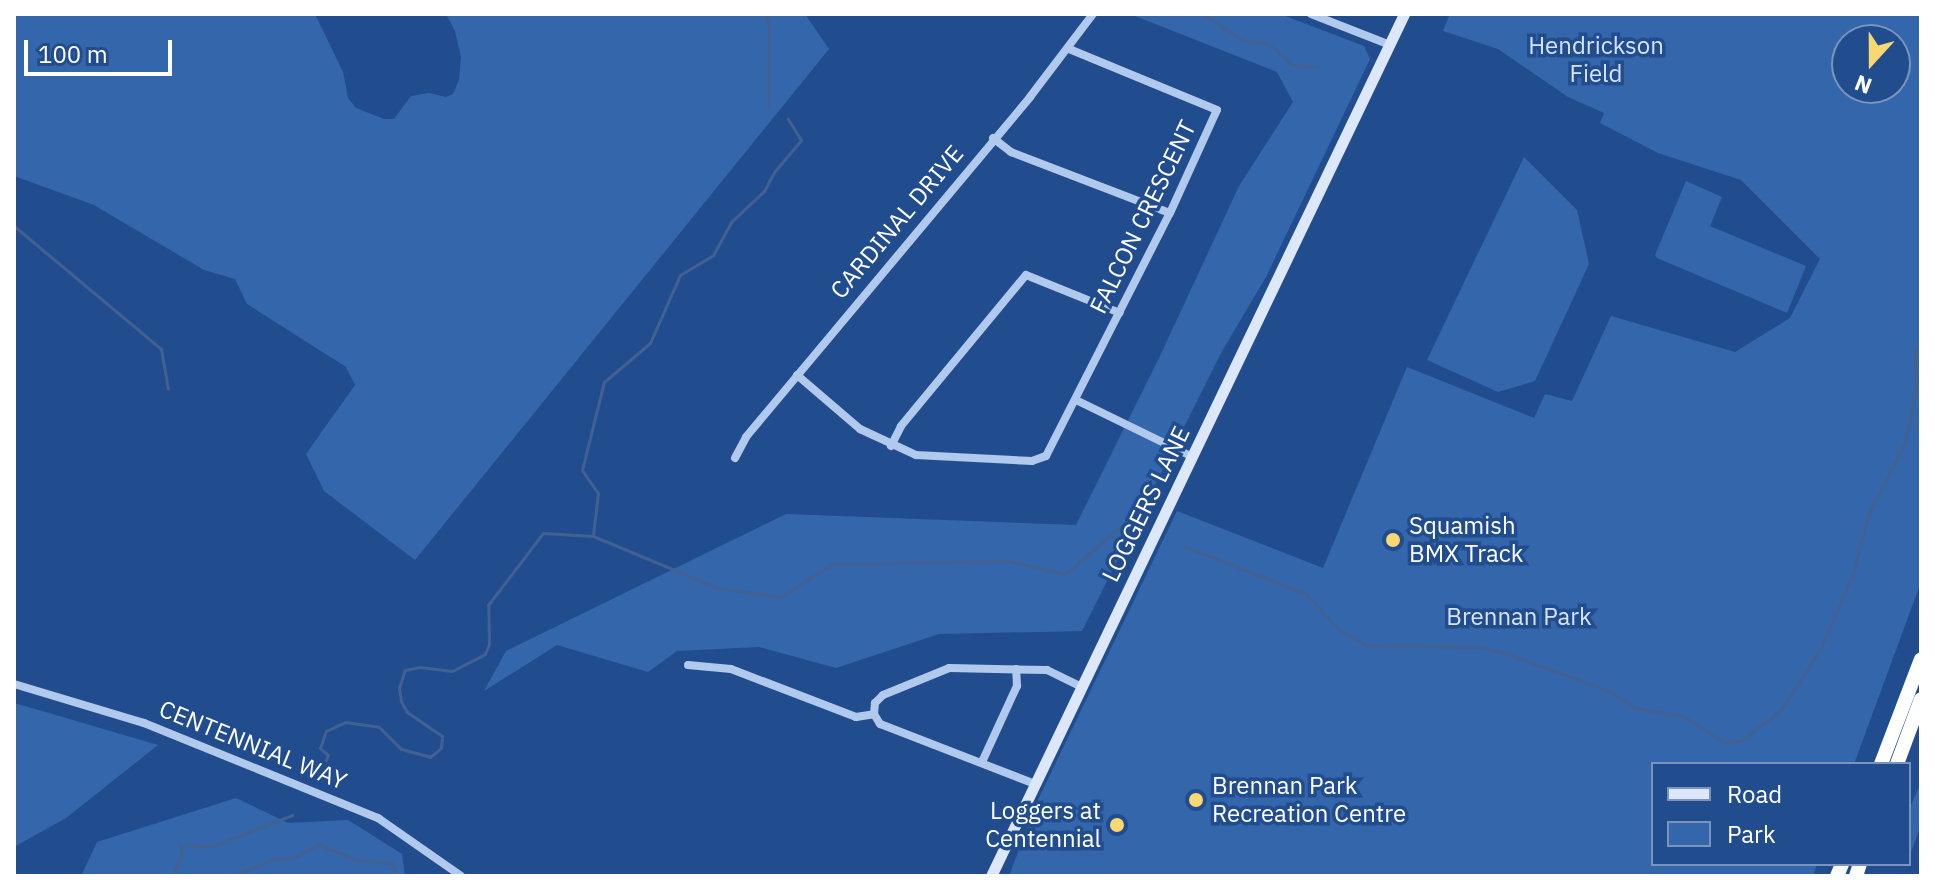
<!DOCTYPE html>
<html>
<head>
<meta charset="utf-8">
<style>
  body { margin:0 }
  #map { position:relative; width:1935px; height:890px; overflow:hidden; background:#214d8f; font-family:"IBM Plex Sans",sans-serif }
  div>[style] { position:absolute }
  .green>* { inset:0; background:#3466ac }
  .stream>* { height:3px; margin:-1.5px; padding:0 1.5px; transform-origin:1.5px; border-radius:1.5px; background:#426191 }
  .street>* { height:8px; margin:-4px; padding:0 4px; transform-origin:4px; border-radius:4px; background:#b0c9ec }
  .secondary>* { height:11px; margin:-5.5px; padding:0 5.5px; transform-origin:5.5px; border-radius:5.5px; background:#dce8f9 }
  .highway>* { height:14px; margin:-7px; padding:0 7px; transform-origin:7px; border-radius:7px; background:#fff }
  .dots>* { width:22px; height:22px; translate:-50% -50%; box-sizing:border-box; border:4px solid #214d8f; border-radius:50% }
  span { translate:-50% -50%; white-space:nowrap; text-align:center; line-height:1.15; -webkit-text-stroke:7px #214d8f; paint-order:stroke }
  .park-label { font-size:24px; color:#d5e4f9 }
  .street-label { font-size:24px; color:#fff }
  .poi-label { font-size:24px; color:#fff }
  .left { translate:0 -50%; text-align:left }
  .right { translate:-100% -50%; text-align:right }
  .frame { position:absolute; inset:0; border:16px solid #fff; pointer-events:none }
  .legend { position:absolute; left:1651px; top:762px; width:260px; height:104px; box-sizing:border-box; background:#214d8f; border:2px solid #7a94bc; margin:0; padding:10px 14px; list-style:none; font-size:24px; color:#fff }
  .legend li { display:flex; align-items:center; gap:16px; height:40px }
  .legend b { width:40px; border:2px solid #7a94bc }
  .north { position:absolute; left:1831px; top:24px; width:80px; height:80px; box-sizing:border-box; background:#214d8f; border:2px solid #7a94bc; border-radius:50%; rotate:201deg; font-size:22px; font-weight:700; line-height:32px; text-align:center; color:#fff }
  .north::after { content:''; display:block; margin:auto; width:28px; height:36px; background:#f9d771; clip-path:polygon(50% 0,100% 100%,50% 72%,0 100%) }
  .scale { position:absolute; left:24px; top:40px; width:148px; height:36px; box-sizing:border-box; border:4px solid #fff; border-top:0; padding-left:10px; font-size:24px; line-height:28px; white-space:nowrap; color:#fff; -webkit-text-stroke:6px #214d8f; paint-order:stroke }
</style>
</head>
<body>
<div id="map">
  <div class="green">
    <i style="clip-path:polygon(14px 14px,315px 14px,343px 72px,348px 98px,356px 108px,384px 119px,394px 119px,411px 96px,429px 93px,446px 97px,453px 94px,459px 80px,461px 57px,455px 31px,446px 14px,805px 14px,829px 49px,415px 560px,324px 491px,306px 454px,355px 385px,346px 367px,247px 304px,235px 279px,204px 270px,94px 205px,14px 176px)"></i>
    <i style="clip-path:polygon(1130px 14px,1280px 14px,1364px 46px,1370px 59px,1266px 277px,1221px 353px,1082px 631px,939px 634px,836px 668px,759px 647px,677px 651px,648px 672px,557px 645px,484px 691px,506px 651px,786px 514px,1076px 525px,1160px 356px,1239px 186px,1293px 102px,1277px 72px)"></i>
    <i style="clip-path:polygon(evenodd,1450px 14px,1921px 14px,1921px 582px,1854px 764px,1653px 764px,1653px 864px,1817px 864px,1813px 876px,1009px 876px,1037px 802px,1177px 511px,1323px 568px,1407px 367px,1534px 418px,1545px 394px,1572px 401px,1611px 316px,1735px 352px,1790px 318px,1820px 259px,1741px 180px,1658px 153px,1600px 123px,1604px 113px,1568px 97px,1498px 49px,1443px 31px,1450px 14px,1847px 40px,1895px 40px,1895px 88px,1847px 88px,1847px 40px)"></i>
    <i style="clip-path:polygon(1524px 157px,1577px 210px,1589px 264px,1535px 381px,1498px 392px,1427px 360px)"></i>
    <i style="clip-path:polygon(1686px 181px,1722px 197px,1710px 226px,1806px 266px,1787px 313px,1657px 258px,1655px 255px)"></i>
    <i style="clip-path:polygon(14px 703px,42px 711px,158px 745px,66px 818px,14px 847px)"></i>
    <i style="clip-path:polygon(1921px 782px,1921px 825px,1909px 858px,1909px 810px)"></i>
    <i style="clip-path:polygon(236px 798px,288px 823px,348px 820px,402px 854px,405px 876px,81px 876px,97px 842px)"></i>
  </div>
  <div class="stream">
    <i style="left:765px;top:14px;width:12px;rotate:70deg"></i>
    <i style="left:769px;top:25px;width:81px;rotate:90.7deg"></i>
    <i style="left:1167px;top:14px;width:29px"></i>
    <i style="left:1203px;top:14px;width:48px;rotate:34deg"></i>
    <i style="left:1243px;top:41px;width:24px;rotate:5deg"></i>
    <i style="left:1267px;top:43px;width:34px;rotate:40deg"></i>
    <i style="left:1293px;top:65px;width:26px;rotate:4deg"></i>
    <i style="left:14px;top:226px;width:192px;rotate:39.9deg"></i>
    <i style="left:161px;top:349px;width:40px;rotate:80deg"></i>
    <i style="left:593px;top:535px;width:42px;rotate:-83.2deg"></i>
    <i style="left:598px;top:493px;width:28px;rotate:-125deg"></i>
    <i style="left:582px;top:470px;width:91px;rotate:-76deg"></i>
    <i style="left:604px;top:382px;width:60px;rotate:-40.3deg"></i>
    <i style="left:650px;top:343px;width:74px;rotate:-66.2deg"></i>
    <i style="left:680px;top:275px;width:39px;rotate:-31deg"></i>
    <i style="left:713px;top:255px;width:38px;rotate:-61deg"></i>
    <i style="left:731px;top:222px;width:45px;rotate:-43.2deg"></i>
    <i style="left:764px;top:191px;width:21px;rotate:-62deg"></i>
    <i style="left:774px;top:172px;width:42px;rotate:-49.8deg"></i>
    <i style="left:801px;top:140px;width:25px;rotate:-122deg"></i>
    <i style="left:1184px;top:546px;width:131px;rotate:21.5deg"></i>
    <i style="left:1306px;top:594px;width:51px;rotate:46.6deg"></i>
    <i style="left:1341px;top:631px;width:30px;rotate:28deg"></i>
    <i style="left:1367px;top:645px;width:111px;rotate:1deg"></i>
    <i style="left:1478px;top:647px;width:31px;rotate:13deg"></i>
    <i style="left:1508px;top:654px;width:108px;rotate:20.1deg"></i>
    <i style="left:1609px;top:691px;width:32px;rotate:32deg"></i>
    <i style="left:1636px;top:708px;width:48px;rotate:9.7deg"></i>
    <i style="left:1683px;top:716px;width:50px;rotate:32.7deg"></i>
    <i style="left:1725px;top:743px;width:17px;rotate:-10deg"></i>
    <i style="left:1742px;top:740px;width:46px;rotate:-37.1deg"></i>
    <i style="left:1779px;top:712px;width:74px;rotate:-56.5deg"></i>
    <i style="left:1820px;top:650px;width:83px;rotate:-66.5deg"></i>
    <i style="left:1853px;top:574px;width:61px;rotate:-75.7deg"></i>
    <i style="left:1868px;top:515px;width:84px;rotate:-63.1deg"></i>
    <i style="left:1906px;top:440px;width:58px;rotate:-79.1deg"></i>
    <i style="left:1917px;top:383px;width:27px;rotate:-96deg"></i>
    <i style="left:1914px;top:356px;width:16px;rotate:-63deg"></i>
    <i style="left:324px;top:765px;width:11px;rotate:-68deg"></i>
    <i style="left:328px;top:755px;width:11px;rotate:-139deg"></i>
    <i style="left:320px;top:748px;width:18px;rotate:-71deg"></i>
    <i style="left:326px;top:731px;width:21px;rotate:-25deg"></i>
    <i style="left:345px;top:722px;width:34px;rotate:8deg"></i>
    <i style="left:379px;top:727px;width:31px;rotate:45deg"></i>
    <i style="left:401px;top:749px;width:30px;rotate:15deg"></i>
    <i style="left:430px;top:757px;width:14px;rotate:-39deg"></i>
    <i style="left:441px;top:748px;width:12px;rotate:-85deg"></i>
    <i style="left:442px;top:736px;width:42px;rotate:-145.6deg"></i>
    <i style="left:407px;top:712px;width:13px;rotate:-119deg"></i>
    <i style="left:401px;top:701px;width:13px;rotate:-99deg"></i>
    <i style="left:399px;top:688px;width:19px;rotate:-72deg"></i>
    <i style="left:405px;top:670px;width:15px;rotate:-11deg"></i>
    <i style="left:420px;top:667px;width:32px;rotate:7deg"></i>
    <i style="left:452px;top:671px;width:37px;rotate:-27deg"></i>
    <i style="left:485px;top:654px;width:11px;rotate:-68deg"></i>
    <i style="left:489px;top:644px;width:39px;rotate:-91deg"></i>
    <i style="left:488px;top:605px;width:91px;rotate:-52.6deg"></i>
    <i style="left:543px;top:533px;width:50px;rotate:3.4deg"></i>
    <i style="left:593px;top:536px;width:135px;rotate:22.6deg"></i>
    <i style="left:718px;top:588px;width:64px;rotate:8.1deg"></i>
    <i style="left:781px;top:597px;width:61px;rotate:-32.9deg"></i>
    <i style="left:832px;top:564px;width:177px;rotate:-1deg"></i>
    <i style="left:1009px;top:561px;width:57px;rotate:13.1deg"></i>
    <i style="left:1065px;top:574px;width:75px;rotate:-40.7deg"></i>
    <i style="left:172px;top:876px;width:24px;rotate:-66deg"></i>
    <i style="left:182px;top:854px;width:9px;rotate:-103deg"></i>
    <i style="left:180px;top:845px;width:33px;rotate:2deg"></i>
    <i style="left:213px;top:846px;width:85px;rotate:-21.4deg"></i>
    <i style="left:232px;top:876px;width:45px;rotate:-22deg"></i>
    <i style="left:274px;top:859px;width:20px;rotate:-6deg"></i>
    <i style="left:294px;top:857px;width:28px;rotate:-27deg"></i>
    <i style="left:319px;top:844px;width:40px;rotate:23.4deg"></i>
    <i style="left:356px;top:860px;width:36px;rotate:5deg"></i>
    <i style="left:392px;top:863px;width:14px;rotate:69deg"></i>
  </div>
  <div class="street">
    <i style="left:1311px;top:14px;width:85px;rotate:21.4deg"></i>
    <i style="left:993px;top:138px;width:23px;rotate:38deg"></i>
    <i style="left:1011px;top:152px;width:170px;rotate:21deg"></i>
    <i style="left:797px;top:375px;width:83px;rotate:40.6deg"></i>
    <i style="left:860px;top:429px;width:62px;rotate:24.9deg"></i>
    <i style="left:916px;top:455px;width:116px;rotate:3deg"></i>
    <i style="left:1032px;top:461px;width:15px;rotate:-20deg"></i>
    <i style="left:1046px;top:456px;width:273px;rotate:-63deg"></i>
    <i style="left:1170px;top:213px;width:113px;rotate:-65.5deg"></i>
    <i style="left:1217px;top:110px;width:160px;rotate:-157.6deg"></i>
    <i style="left:1076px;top:400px;width:130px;rotate:26deg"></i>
    <i style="left:891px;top:446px;width:22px;rotate:-63deg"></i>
    <i style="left:901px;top:426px;width:196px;rotate:-50.4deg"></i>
    <i style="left:1026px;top:275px;width:101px;rotate:22deg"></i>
    <i style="left:735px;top:458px;width:24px;rotate:-62deg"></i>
    <i style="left:746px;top:437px;width:443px;rotate:-50.1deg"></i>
    <i style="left:1030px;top:97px;width:104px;rotate:-52.8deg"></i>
    <i style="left:688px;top:665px;width:43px;rotate:5.3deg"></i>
    <i style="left:731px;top:669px;width:134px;rotate:21deg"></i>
    <i style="left:856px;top:717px;width:18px;rotate:-9deg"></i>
    <i style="left:14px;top:684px;width:136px;rotate:16.7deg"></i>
    <i style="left:144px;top:723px;width:253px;rotate:22.1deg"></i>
    <i style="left:378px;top:818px;width:101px;rotate:34.9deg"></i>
    <i style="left:982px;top:762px;width:84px;rotate:-65.3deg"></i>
    <i style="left:1017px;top:686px;width:17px;rotate:-93deg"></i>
    <i style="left:1035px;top:784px;width:166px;rotate:-158.8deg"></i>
    <i style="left:880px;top:724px;width:12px;rotate:-121deg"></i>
    <i style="left:874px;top:714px;width:11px;rotate:-85deg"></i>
    <i style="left:875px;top:703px;width:11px;rotate:-45deg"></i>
    <i style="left:883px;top:695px;width:71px;rotate:-22.2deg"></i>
    <i style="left:949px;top:668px;width:98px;rotate:1.2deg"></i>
    <i style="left:1047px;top:670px;width:39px;rotate:26deg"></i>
  </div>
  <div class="secondary">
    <i style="left:991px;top:876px;width:956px;rotate:-64.4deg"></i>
  </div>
  <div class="highway">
    <i style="left:1881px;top:764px;width:112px;rotate:-69.1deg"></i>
    <i style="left:1897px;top:764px;width:69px;rotate:-69.7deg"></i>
    <i style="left:1837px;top:876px;width:13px;rotate:-67deg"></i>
    <i style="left:1856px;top:876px;width:13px;rotate:-72deg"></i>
  </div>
  <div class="dots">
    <i style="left:1393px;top:540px;background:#f9d771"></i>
    <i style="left:1196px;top:800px;background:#f9d771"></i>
    <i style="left:1117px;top:825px;background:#f9d771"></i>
  </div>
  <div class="park-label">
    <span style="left:1596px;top:60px">Hendrickson<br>Field</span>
    <span style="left:1519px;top:617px">Brennan Park</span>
  </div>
  <div class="street-label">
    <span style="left:1143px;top:217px;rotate:-64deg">FALCON CRESCENT</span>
    <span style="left:897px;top:222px;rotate:-50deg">CARDINAL DRIVE</span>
    <span style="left:1146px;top:504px;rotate:-64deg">LOGGERS LANE</span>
    <span style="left:253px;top:745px;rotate:22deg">CENTENNIAL WAY</span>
  </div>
  <div class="poi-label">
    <span class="left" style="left:1409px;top:540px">Squamish<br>BMX Track</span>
    <span class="left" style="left:1212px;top:800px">Brennan Park<br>Recreation Centre</span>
    <span class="right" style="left:1101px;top:825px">Loggers at<br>Centennial</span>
  </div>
  <div class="frame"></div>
  <ul class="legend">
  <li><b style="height:10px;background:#dce8f9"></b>Road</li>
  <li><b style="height:22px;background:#3466ac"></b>Park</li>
  </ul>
  <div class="north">N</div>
  <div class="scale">100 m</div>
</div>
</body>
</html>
